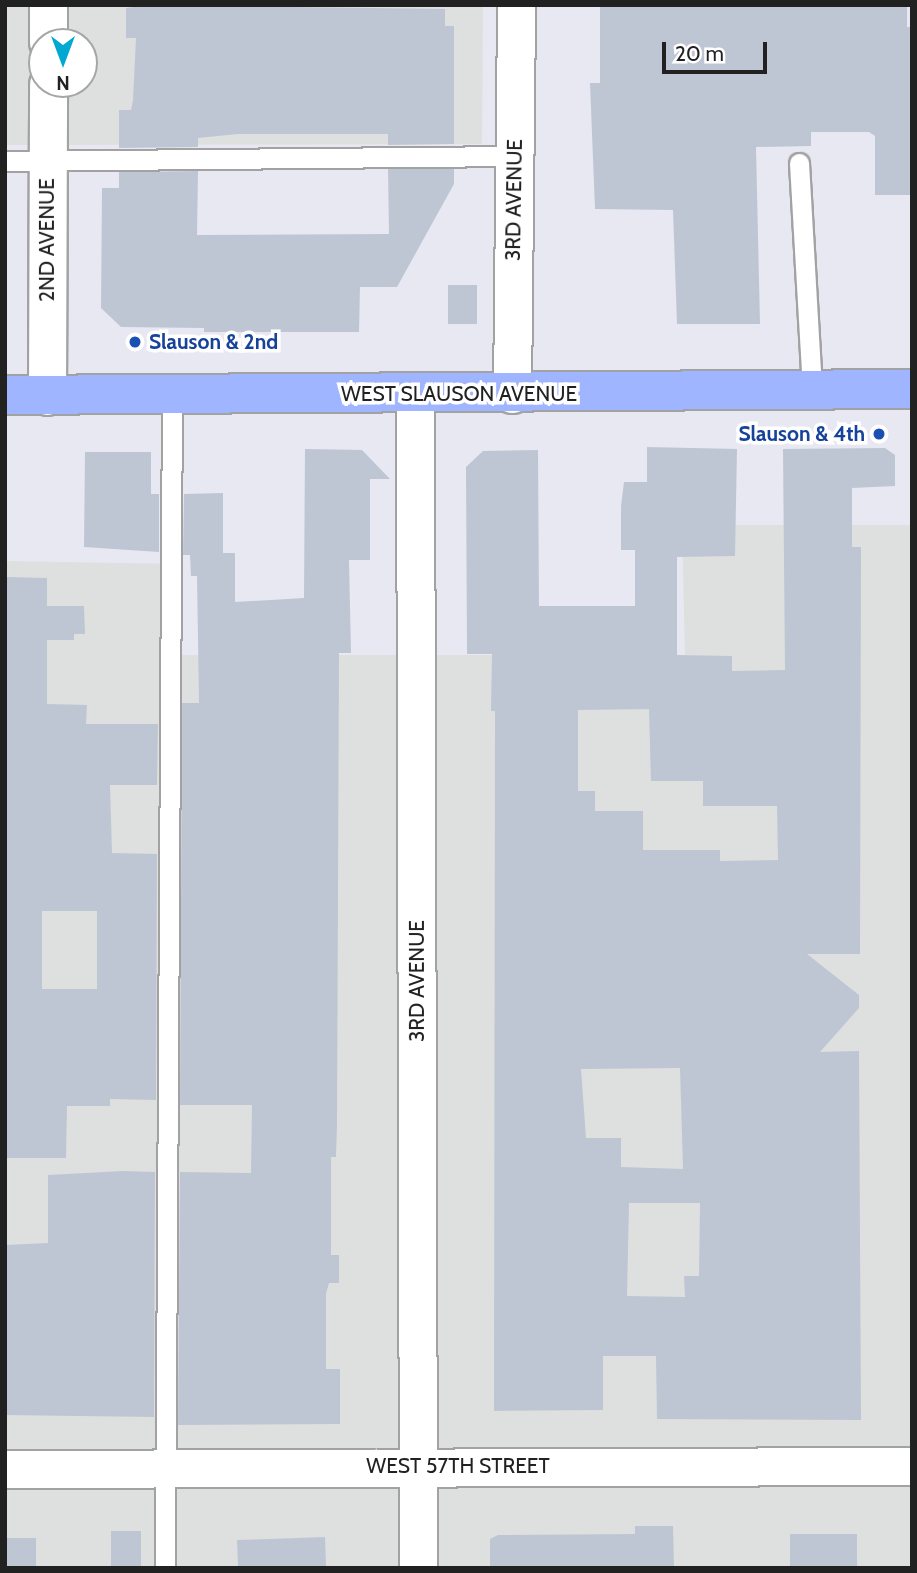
<!DOCTYPE html>
<html>
<head>
<meta charset="utf-8">
<style>
  body { margin:0 }
  #map { position:relative; width:917px; height:1573px; overflow:hidden; background:#e7e8f2; font-family:Cabin,sans-serif }
  div>[style] { position:absolute }
  .residential>* { inset:0; background:#dedfdf }
  .building>* { inset:0; background:#bfc6d3; transform-origin:0 0 }
  .roads { filter:drop-shadow(2px 0 #a2a2a2) drop-shadow(-2px 0 #a2a2a2) drop-shadow(0 2px #a2a2a2) drop-shadow(0 -2px #a2a2a2) }
  .lane>* { height:19px; margin:-9.5px; padding:0 9.5px; transform-origin:9.5px; border-radius:9.5px; background:#fff }
  .street>* { height:37px; margin:-18.5px; padding:0 18.5px; transform-origin:18.5px; border-radius:18.5px; background:#fff }
  .primary>* { height:38px; margin:-19px; padding:0 19px; transform-origin:19px; border-radius:19px; background:#9fb5ff }
  .dots>* { width:19px; height:19px; translate:-50% -50%; box-sizing:border-box; border:4px solid #fff; border-radius:50% }
  span { translate:-50% -50%; white-space:nowrap; text-align:center; line-height:1.15; -webkit-text-stroke:7px #fff; paint-order:stroke }
  .street-label { font-size:21px; color:#212121 }
  .transit-label { font-size:21px; color:#164399; font-weight:700 }
  .left { translate:0 -50%; text-align:left }
  .right { translate:-100% -50%; text-align:right }
  .frame { position:absolute; inset:0; border:7px solid #212121; pointer-events:none }
  .north { position:absolute; left:28px; top:28px; width:70px; height:70px; box-sizing:border-box; background:#fff; border:2px solid #a6a6a6; border-radius:50%; rotate:180deg; font-size:19px; font-weight:700; line-height:28px; text-align:center; color:#212121 }
  .north::after { content:''; display:block; margin:auto; width:24px; height:32px; background:#00a8d2; clip-path:polygon(50% 0,100% 100%,50% 72%,0 100%) }
  .scale { position:absolute; left:662px; top:42px; width:105px; height:32px; box-sizing:border-box; border:4px solid #212121; border-top:0; padding-left:9px; font-size:21px; line-height:24px; white-space:nowrap; color:#212121; -webkit-text-stroke:5px #fff; paint-order:stroke }
</style>
</head>
<body>
<div id="map">
  <div class="residential">
    <i style="clip-path:polygon(evenodd,5px 5px,483px 5px,482px 144px,5px 145px,5px 5px,42px 42px,84px 42px,84px 84px,42px 84px,42px 42px)"></i>
    <i style="clip-path:polygon(682px 525px,912px 525px,912px 1568px,5px 1568px,5px 561px,175px 564px,175px 655px,685px 655px)"></i>
  </div>
  <div class="building">
    <i style="clip-path:polygon(150px 5px,445px 9px,445px 26px,454px 26px,454px 144px,388px 145px,388px 134px,238px 134px,198px 138px,198px 147px,119px 148px,119px 110px,131px 110px,133px 100px,136px 38px,126px 38px,126px 8px)"></i>
    <i style="clip-path:polygon(600px 5px,907px 5px,907px 27px,912px 27px,912px 195px,875px 195px,875px 136px,869px 132px,811px 132px,811px 146px,756px 147px,760px 324px,677px 324px,673px 210px,595px 209px,590px 83px,600px 83px)"></i>
    <i style="clip-path:polygon(388px 169px,454px 169px,454px 184px,397px 287px,360px 287px,359px 332px,204px 332px,204px 328px,121px 327px,101px 308px,102px 188px,119px 188px,119px 172px,198px 171px,197px 235px,389px 234px)"></i>
    <i style="left:448px;top:285px;width:29px;height:39px"></i>
    <i style="clip-path:polygon(evenodd,647px 447px,737px 449px,735px 556px,677px 557px,677px 655px,732px 656px,732px 671px,785px 670px,783px 449px,885px 448px,895px 455px,895px 486px,852px 488px,852px 547px,861px 547px,860px 954px,807px 954px,859px 995px,859px 1008px,820px 1052px,859px 1051px,861px 1420px,657px 1419px,656px 1356px,603px 1356px,603px 1410px,494px 1411px,495px 711px,491px 711px,492px 654px,467px 654px,466px 467px,483px 451px,538px 450px,539px 606px,635px 606px,635px 550px,621px 550px,621px 506px,624px 482px,647px 482px,647px 447px,649px 709px,651px 781px,703px 781px,703px 806px,777px 806px,778px 860px,720px 861px,720px 850px,643px 850px,643px 811px,595px 811px,595px 791px,578px 791px,578px 710px,649px 709px,647px 447px,680px 1068px,683px 1169px,621px 1167px,621px 1138px,586px 1138px,581px 1069px,680px 1068px,647px 447px,629px 1203px,700px 1203px,699px 1276px,684px 1276px,685px 1297px,627px 1296px,629px 1203px)"></i>
    <i style="clip-path:polygon(305px 449px,362px 450px,390px 479px,370px 479px,370px 560px,349px 560px,351px 653px,339px 653px,337px 1124px,336px 1157px,331px 1157px,331px 1255px,339px 1255px,339px 1283px,329px 1283px,326px 1294px,326px 1369px,340px 1369px,340px 1424px,178px 1425px,180px 1172px,251px 1173px,252px 1105px,180px 1105px,182px 703px,199px 703px,197px 576px,191px 576px,190px 555px,183px 555px,184px 494px,223px 493px,223px 553px,235px 553px,235px 602px,304px 598px)"></i>
    <i style="clip-path:polygon(85px 452px,151px 452px,151px 494px,159px 494px,159px 552px,84px 547px)"></i>
    <i style="clip-path:polygon(evenodd,5px 577px,47px 578px,47px 606px,84px 606px,85px 634px,74px 634px,74px 640px,47px 640px,47px 704px,87px 705px,86px 724px,158px 724px,157px 785px,110px 785px,112px 853px,157px 854px,156px 1100px,110px 1099px,110px 1106px,67px 1106px,66px 1158px,5px 1158px,5px 577px,42px 911px,97px 911px,97px 989px,42px 989px,42px 911px)"></i>
    <i style="clip-path:polygon(123px 1171px,155px 1172px,154px 1417px,5px 1415px,5px 1245px,48px 1243px,48px 1175px)"></i>
    <i style="clip-path:polygon(635px 1526px,673px 1526px,674px 1568px,490px 1568px,490px 1539px,498px 1535px,635px 1534px)"></i>
    <i style="left:111px;top:1531px;width:30px;height:37px"></i>
    <i style="left:857px;top:1534px;width:34px;height:67px;rotate:90deg"></i>
    <i style="left:325px;top:1537px;width:31px;height:88px;rotate:88deg"></i>
    <i style="left:5px;top:1538px;width:31px;height:30px"></i>
  </div>
  <div class="roads">
    <div class="lane">
      <i style="left:5px;top:161px;width:509px;rotate:-0.56deg"></i>
      <i style="left:799px;top:163px;width:227px;rotate:86.7deg"></i>
      <i style="left:165px;top:1568px;width:1173px;rotate:-89.66deg"></i>
    </div>
    <div class="street">
      <i style="left:48px;top:42px;width:37px;rotate:-90deg"></i>
      <i style="left:415px;top:394px;width:1174px;rotate:89.85deg"></i>
      <i style="left:512px;top:394px;width:389px;rotate:-89.4deg"></i>
      <i style="left:47px;top:396px;width:312px;rotate:-89.8deg"></i>
      <i style="left:5px;top:1469px;width:907px;rotate:-0.19deg"></i>
    </div>
    <div class="primary">
      <i style="left:5px;top:395px;width:907px;rotate:-0.38deg"></i>
    </div>
  </div>
  <div class="dots">
    <i style="left:135px;top:342px;background:#1a4fb4"></i>
    <i style="left:879px;top:434px;background:#1a4fb4"></i>
  </div>
  <div class="street-label">
    <span style="left:514px;top:200px;rotate:-89deg">3RD AVENUE</span>
    <span style="left:47px;top:240px;rotate:-90deg">2ND AVENUE</span>
    <span style="left:459px;top:394px">WEST SLAUSON AVENUE</span>
    <span style="left:417px;top:981px;rotate:-90deg">3RD AVENUE</span>
    <span style="left:458px;top:1466px">WEST 57TH STREET</span>
  </div>
  <div class="transit-label">
    <span class="left" style="left:149px;top:342px">Slauson &amp; 2nd</span>
    <span class="right" style="left:865px;top:434px">Slauson &amp; 4th</span>
  </div>
  <div class="frame"></div>
  <div class="north">N</div>
  <div class="scale">20 m</div>
</div>
</body>
</html>
